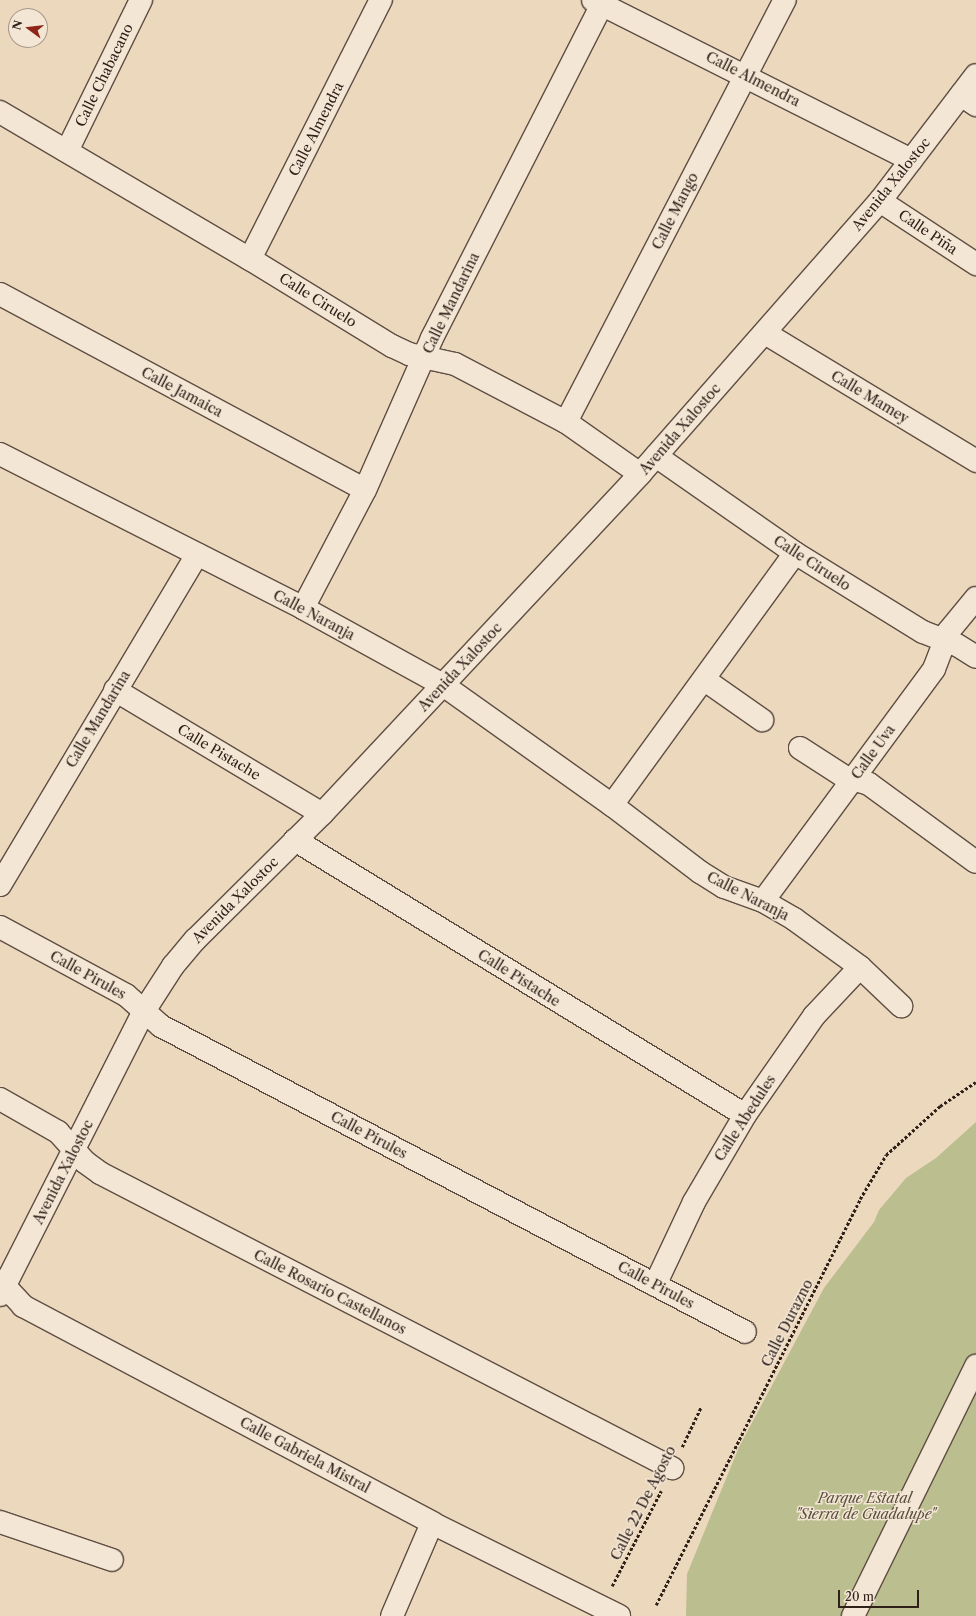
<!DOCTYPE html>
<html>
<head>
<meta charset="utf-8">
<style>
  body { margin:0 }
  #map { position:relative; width:976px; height:1616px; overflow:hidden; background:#ecd8bd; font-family:"Libre Caslon Text",serif }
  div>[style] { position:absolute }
  .green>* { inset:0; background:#bbbe8e }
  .path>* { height:2.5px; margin-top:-1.25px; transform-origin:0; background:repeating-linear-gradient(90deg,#30201a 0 3px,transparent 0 5px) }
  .roads { filter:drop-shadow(1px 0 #5f4e43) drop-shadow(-1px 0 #5f4e43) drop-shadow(0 1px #5f4e43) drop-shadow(0 -1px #5f4e43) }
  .street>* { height:22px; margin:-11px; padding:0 11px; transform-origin:11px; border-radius:11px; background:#f3e6d4 }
  .secondary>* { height:22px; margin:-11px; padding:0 11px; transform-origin:11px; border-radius:11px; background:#f3e6d4 }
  span { translate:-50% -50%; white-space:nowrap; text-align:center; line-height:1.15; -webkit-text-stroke:3px #f3e6d4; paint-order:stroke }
  .street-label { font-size:14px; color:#30201a }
  .park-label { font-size:14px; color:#5a4f3d; font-style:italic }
  .north { position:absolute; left:8px; top:8px; width:40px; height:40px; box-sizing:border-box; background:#f3e6d4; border:1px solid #a5978a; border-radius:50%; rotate:285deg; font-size:11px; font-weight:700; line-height:16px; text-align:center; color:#30201a }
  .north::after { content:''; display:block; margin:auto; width:14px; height:18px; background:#8f2418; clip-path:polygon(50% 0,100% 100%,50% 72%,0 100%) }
  .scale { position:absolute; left:838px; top:1590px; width:81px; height:18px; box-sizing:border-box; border:2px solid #30201a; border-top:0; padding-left:5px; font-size:12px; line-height:14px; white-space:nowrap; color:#30201a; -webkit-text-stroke:3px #f3e6d4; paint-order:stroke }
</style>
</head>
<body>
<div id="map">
  <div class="green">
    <i style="clip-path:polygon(976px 1122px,976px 1616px,686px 1616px,687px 1574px,739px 1447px,824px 1288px,874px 1222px,879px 1210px,906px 1178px,936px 1158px)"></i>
  </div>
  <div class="path">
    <i style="left:682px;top:1447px;width:44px;rotate:-64.6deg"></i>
    <i style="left:612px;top:1586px;width:107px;rotate:-62.7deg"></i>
    <i style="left:656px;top:1605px;width:454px;rotate:-63.3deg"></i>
    <i style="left:860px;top:1199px;width:51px;rotate:-59.4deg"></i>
    <i style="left:886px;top:1155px;width:73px;rotate:-42.2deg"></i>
    <i style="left:940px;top:1106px;width:43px;rotate:-33.7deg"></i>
  </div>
  <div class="roads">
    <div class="street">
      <i style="left:593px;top:0;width:356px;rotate:26.7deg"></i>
      <i style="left:961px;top:95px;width:18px;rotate:34deg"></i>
      <i style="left:0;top:112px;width:290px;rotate:30.5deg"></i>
      <i style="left:250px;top:259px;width:167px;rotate:31.5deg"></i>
      <i style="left:392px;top:346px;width:19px;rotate:25deg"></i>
      <i style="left:409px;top:354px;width:47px;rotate:12.3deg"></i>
      <i style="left:455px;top:364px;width:125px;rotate:27.6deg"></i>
      <i style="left:566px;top:422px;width:90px;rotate:35.1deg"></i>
      <i style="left:67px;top:151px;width:168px;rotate:-63.9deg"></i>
      <i style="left:880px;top:201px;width:115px;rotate:33.3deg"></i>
      <i style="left:250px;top:259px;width:290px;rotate:-63.2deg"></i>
      <i style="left:0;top:294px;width:414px;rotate:28.2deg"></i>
      <i style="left:765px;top:333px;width:247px;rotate:31.2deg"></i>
      <i style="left:566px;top:422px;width:475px;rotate:-62.6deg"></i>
      <i style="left:0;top:454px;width:340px;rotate:26.9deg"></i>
      <i style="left:303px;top:608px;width:160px;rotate:28.8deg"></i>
      <i style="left:443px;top:685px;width:207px;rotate:35.4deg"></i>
      <i style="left:612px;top:805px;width:111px;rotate:37.3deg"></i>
      <i style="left:700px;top:872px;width:28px;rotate:32deg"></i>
      <i style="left:724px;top:887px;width:41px;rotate:19.7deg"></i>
      <i style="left:763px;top:901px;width:36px;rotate:30deg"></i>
      <i style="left:794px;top:919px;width:82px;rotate:36deg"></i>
      <i style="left:860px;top:967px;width:57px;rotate:43.6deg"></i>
      <i style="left:656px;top:456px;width:169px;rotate:34.9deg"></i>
      <i style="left:795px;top:553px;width:150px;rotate:31.7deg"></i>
      <i style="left:923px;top:632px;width:36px;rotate:21deg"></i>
      <i style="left:957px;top:645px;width:22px;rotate:32deg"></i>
      <i style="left:303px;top:608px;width:133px;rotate:-62.3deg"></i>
      <i style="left:365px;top:490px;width:166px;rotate:-66.2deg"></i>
      <i style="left:432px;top:338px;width:379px;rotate:-63deg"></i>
      <i style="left:705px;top:680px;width:70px;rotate:35.1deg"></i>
      <i style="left:115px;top:690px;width:241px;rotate:30.9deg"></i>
      <i style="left:800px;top:748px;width:54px;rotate:32.8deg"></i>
      <i style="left:845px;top:777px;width:25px;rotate:16deg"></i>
      <i style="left:869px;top:784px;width:132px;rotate:36.1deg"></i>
      <i style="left:612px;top:805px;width:311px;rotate:-54deg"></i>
      <i style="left:295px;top:840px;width:527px;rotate:31.43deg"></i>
      <i style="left:0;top:885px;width:385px;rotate:-59.2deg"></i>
      <i style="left:763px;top:901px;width:288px;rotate:-53.6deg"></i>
      <i style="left:934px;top:669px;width:40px;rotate:-69deg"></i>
      <i style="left:948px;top:632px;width:44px;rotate:-50.5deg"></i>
      <i style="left:0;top:927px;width:143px;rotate:28.4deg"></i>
      <i style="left:126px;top:995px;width:47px;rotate:41.5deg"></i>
      <i style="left:161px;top:1026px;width:659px;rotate:27.65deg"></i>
      <i style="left:0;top:1099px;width:67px;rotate:29.6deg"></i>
      <i style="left:58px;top:1132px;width:40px;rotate:48deg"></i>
      <i style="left:85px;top:1162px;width:19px;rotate:36deg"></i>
      <i style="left:100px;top:1173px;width:644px;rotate:27.28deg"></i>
      <i style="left:0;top:1281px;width:34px;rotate:47deg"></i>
      <i style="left:23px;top:1306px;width:463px;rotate:27.9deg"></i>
      <i style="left:432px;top:1523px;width:209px;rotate:26.4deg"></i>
      <i style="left:655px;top:1285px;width:92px;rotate:-64.8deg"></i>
      <i style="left:694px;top:1202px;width:101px;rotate:-59.6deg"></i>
      <i style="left:745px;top:1115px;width:121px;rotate:-55.1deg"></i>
      <i style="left:814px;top:1016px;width:67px;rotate:-46.8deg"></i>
      <i style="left:0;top:1522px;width:118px;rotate:18.7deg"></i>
      <i style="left:392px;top:1616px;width:101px;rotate:-66.7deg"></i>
      <i style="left:853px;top:1616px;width:279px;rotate:-63.8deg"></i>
    </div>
    <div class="secondary">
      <i style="left:0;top:1295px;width:318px;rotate:-63.1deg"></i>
      <i style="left:144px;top:1011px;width:54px;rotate:-57.2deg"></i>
      <i style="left:173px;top:966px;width:35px;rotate:-50deg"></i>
      <i style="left:196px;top:939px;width:177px;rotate:-44.8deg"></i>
      <i style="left:322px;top:814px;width:466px;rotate:-46.9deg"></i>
      <i style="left:640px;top:474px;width:363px;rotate:-48.7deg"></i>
      <i style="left:880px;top:201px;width:158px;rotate:-52.7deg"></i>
    </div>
  </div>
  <div class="street-label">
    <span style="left:104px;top:75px;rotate:-64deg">Calle Chabacano</span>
    <span style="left:753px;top:79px;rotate:27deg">Calle Almendra</span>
    <span style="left:316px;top:129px;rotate:-63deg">Calle Almendra</span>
    <span style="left:891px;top:184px;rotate:-51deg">Avenida Xalostoc</span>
    <span style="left:675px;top:211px;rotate:-63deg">Calle Mango</span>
    <span style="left:928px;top:232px;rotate:34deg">Calle Piña</span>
    <span style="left:318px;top:300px;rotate:32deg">Calle Ciruelo</span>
    <span style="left:451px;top:303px;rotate:-64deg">Calle Mandarina</span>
    <span style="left:182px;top:392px;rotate:28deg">Calle Jamaica</span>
    <span style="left:870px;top:397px;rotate:31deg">Calle Mamey</span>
    <span style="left:680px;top:429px;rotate:-49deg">Avenida Xalostoc</span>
    <span style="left:812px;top:563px;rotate:33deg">Calle Ciruelo</span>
    <span style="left:314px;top:615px;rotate:28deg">Calle Naranja</span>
    <span style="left:460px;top:667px;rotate:-47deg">Avenida Xalostoc</span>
    <span style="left:98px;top:719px;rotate:-59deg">Calle Mandarina</span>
    <span style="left:219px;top:752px;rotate:31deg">Calle Pistache</span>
    <span style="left:873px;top:752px;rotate:-54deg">Calle Uva</span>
    <span style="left:748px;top:896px;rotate:27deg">Calle Naranja</span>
    <span style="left:235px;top:900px;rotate:-45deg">Avenida Xalostoc</span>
    <span style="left:88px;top:975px;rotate:29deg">Calle Pirules</span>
    <span style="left:519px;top:978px;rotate:32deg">Calle Pistache</span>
    <span style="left:745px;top:1118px;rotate:-57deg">Calle Abedules</span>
    <span style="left:369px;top:1135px;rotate:28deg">Calle Pirules</span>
    <span style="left:63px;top:1172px;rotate:-63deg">Avenida Xalostoc</span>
    <span style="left:656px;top:1285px;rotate:28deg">Calle Pirules</span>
    <span style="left:330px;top:1292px;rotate:27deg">Calle Rosario Castellanos</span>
    <span style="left:787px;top:1323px;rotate:-63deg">Calle Durazno</span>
    <span style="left:305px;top:1455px;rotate:28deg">Calle Gabriela Mistral</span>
    <span style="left:643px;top:1503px;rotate:-63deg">Calle 22 De Agosto</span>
  </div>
  <div class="park-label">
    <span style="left:865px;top:1506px">Parque Estatal<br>"Sierra de Guadalupe"</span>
  </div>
  <div class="north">N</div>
  <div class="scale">20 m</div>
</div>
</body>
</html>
